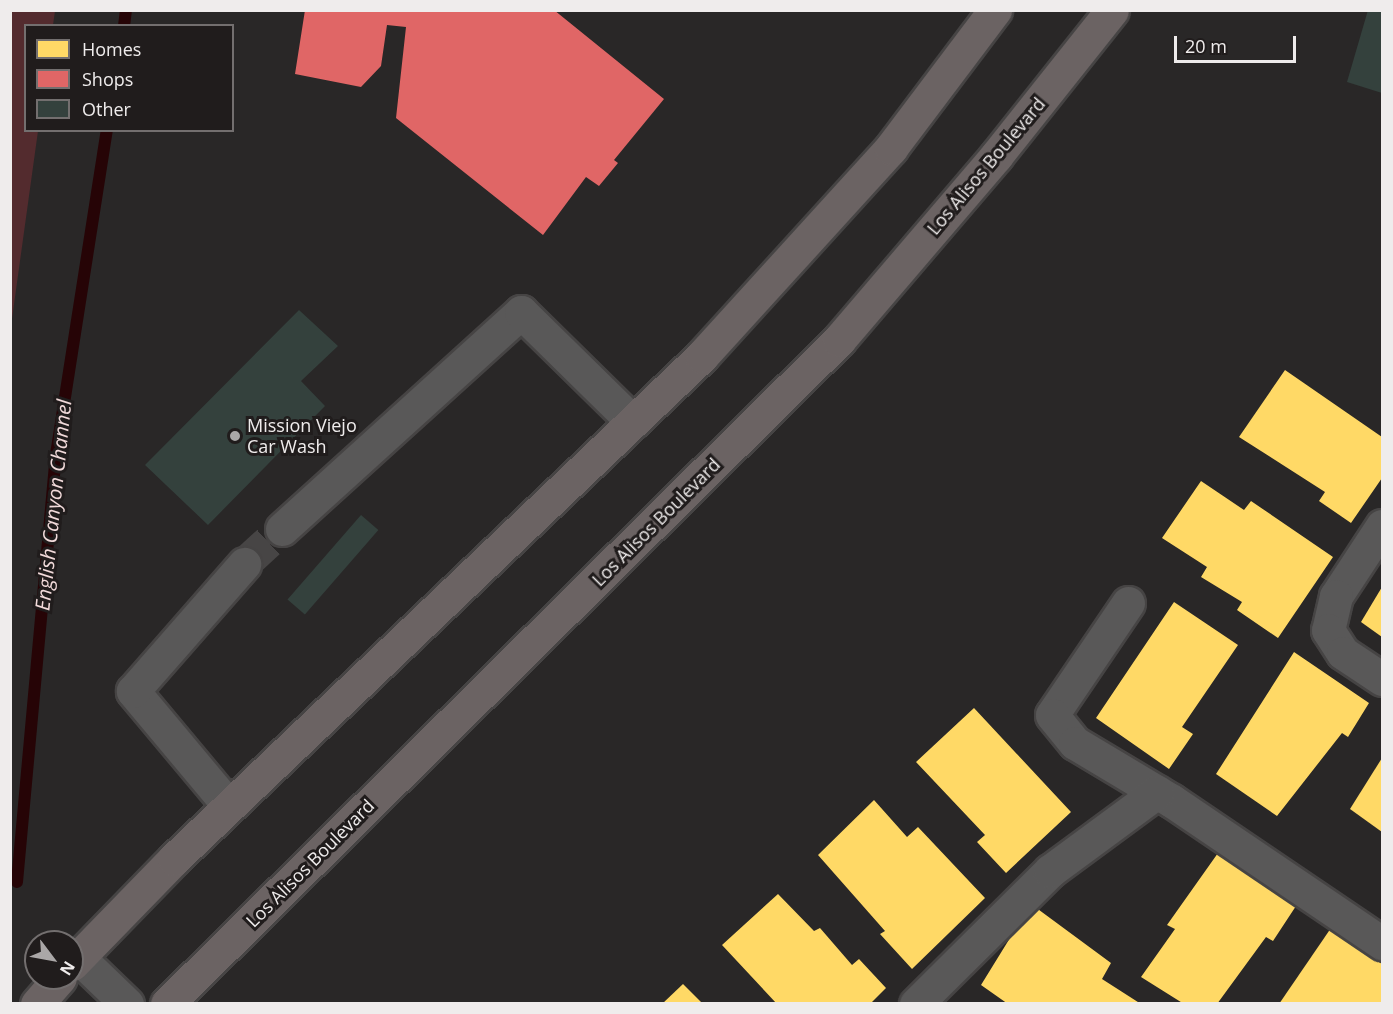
<!DOCTYPE html>
<html>
<head>
<meta charset="utf-8">
<style>
  body { margin:0 }
  #map { position:relative; width:1393px; height:1014px; overflow:hidden; background:#292727; font-family:"Open Sans",sans-serif }
  div>[style] { position:absolute }
  .green>* { inset:0; background:#532b2e }
  .homes>* { inset:0; background:#ffd966 }
  .shops>* { inset:0; background:#e06666 }
  .stream>* { height:12px; margin:-6px; padding:0 6px; transform-origin:6px; border-radius:6px; background:#260406 }
  .building>* { inset:0; background:#34413d; transform-origin:0 0 }
  .minor-tunnel>* { height:33px; margin-top:-16.5px; transform-origin:0; background:repeating-linear-gradient(90deg,#474545 0 33px,transparent 0 49px) }
  .roads { filter:drop-shadow(2px 0 #464444) drop-shadow(-2px 0 #464444) drop-shadow(0 2px #464444) drop-shadow(0 -2px #464444) }
  .minor>* { height:33px; margin:-16.5px; padding:0 16.5px; transform-origin:16.5px; border-radius:16.5px; background:#595858 }
  .major>* { height:33px; margin:-16.5px; padding:0 16.5px; transform-origin:16.5px; border-radius:16.5px; background:#6b6363 }
  .dots>* { width:16px; height:16px; translate:-50% -50%; box-sizing:border-box; border:3px solid #201c1c; border-radius:50% }
  span { translate:-50% -50%; white-space:nowrap; text-align:center; line-height:1.15; -webkit-text-stroke:6px #201c1c; paint-order:stroke }
  .street-label { font-size:18px; color:#efecec }
  .poi-label { font-size:18px; color:#efecec }
  .left { translate:0 -50%; text-align:left }
  .water-label { font-size:20px; color:#f1dada; font-style:italic }
  .frame { position:absolute; inset:0; border:12px solid #efecec; pointer-events:none }
  .legend { position:absolute; left:24px; top:24px; width:210px; height:108px; box-sizing:border-box; background:#201c1c; border:2px solid #736f6f; margin:0; padding:8px 10px; list-style:none; font-size:18px; color:#efecec }
  .legend li { display:flex; align-items:center; gap:12px; height:30px }
  .legend b { width:30px; border:2px solid #736f6f }
  .north { position:absolute; left:24px; top:930px; width:60px; height:60px; box-sizing:border-box; background:#201c1c; border:2px solid #736f6f; border-radius:50%; rotate:122deg; font-size:16px; font-weight:700; line-height:24px; text-align:center; color:#efecec }
  .north::after { content:''; display:block; margin:auto; width:21px; height:27px; background:#aaa7a7; clip-path:polygon(50% 0,100% 100%,50% 72%,0 100%) }
  .scale { position:absolute; left:1174px; top:36px; width:122px; height:27px; box-sizing:border-box; border:3px solid #efecec; border-top:0; padding-left:8px; font-size:18px; line-height:21px; white-space:nowrap; color:#efecec; -webkit-text-stroke:4px #201c1c; paint-order:stroke }
</style>
</head>
<body>
<div id="map">
  <div class="green">
    <i style="clip-path:polygon(11px 10px,55px 11px,53px 25px,26px 26px,26px 130px,38px 131px,11px 326px)"></i>
  </div>
  <div class="homes">
    <i style="clip-path:polygon(1285px 370px,1382px 437px,1382px 478px,1351px 523px,1319px 501px,1325px 492px,1239px 437px)"></i>
    <i style="clip-path:polygon(1201px 481px,1244px 510px,1251px 501px,1333px 557px,1278px 638px,1237px 610px,1242px 602px,1201px 577px,1207px 567px,1162px 538px)"></i>
    <i style="clip-path:polygon(1382px 587px,1382px 637px,1361px 622px)"></i>
    <i style="clip-path:polygon(1174px 602px,1238px 645px,1182px 727px,1193px 734px,1169px 769px,1096px 718px)"></i>
    <i style="clip-path:polygon(1294px 652px,1369px 703px,1348px 737px,1342px 733px,1277px 816px,1216px 774px)"></i>
    <i style="clip-path:polygon(974px 708px,1071px 812px,1006px 873px,977px 842px,985px 835px,916px 762px)"></i>
    <i style="clip-path:polygon(1382px 758px,1382px 832px,1350px 809px)"></i>
    <i style="clip-path:polygon(874px 800px,907px 837px,918px 827px,985px 898px,912px 969px,880px 934px,885px 931px,818px 855px)"></i>
    <i style="clip-path:polygon(1218px 853px,1296px 906px,1273px 941px,1266px 937px,1217px 1004px,1184px 1004px,1141px 977px,1175px 929px,1167px 925px)"></i>
    <i style="clip-path:polygon(778px 894px,814px 931px,820px 928px,852px 965px,859px 959px,886px 988px,870px 1004px,777px 1004px,722px 945px)"></i>
    <i style="clip-path:polygon(1031px 904px,1111px 963px,1102px 979px,1141px 1004px,1008px 1004px,981px 985px)"></i>
    <i style="clip-path:polygon(1331px 928px,1382px 964px,1382px 1004px,1279px 1004px)"></i>
    <i style="clip-path:polygon(683px 984px,703px 1004px,662px 1004px)"></i>
  </div>
  <div class="shops">
    <i style="clip-path:polygon(305px 10px,554px 10px,664px 99px,614px 160px,618px 163px,599px 186px,586px 177px,543px 235px,396px 118px,406px 27px,387px 25px,381px 66px,361px 87px,295px 74px)"></i>
  </div>
  <div class="stream">
    <i style="left:124px;top:26px;width:16px;rotate:-83deg"></i>
    <i style="left:17px;top:882px;width:423px;rotate:-84.8deg"></i>
    <i style="left:55px;top:461px;width:335px;rotate:-81.1deg"></i>
  </div>
  <div class="building">
    <i style="clip-path:polygon(1368px 10px,1382px 12px,1382px 93px,1347px 82px)"></i>
    <i style="clip-path:polygon(299px 310px,338px 346px,301px 381px,325px 406px,208px 525px,145px 465px)"></i>
    <i style="left:361px;top:515px;width:23px;height:112px;rotate:41deg"></i>
  </div>
  <div class="minor-tunnel">
    <i style="left:244px;top:564px;width:52px;rotate:-42.6deg"></i>
  </div>
  <div class="roads">
    <div class="minor">
      <i style="left:1382px;top:526px;width:84px;rotate:123.3deg"></i>
      <i style="left:1336px;top:596px;width:35px;rotate:103deg"></i>
      <i style="left:1328px;top:630px;width:27px;rotate:57deg"></i>
      <i style="left:1343px;top:653px;width:47px;rotate:33.7deg"></i>
      <i style="left:282px;top:529px;width:323px;rotate:-42.2deg"></i>
      <i style="left:521px;top:312px;width:157px;rotate:44.5deg"></i>
      <i style="left:1128px;top:603px;width:135px;rotate:124.2deg"></i>
      <i style="left:1052px;top:715px;width:36px;rotate:51deg"></i>
      <i style="left:1075px;top:743px;width:113px;rotate:30.9deg"></i>
      <i style="left:1172px;top:801px;width:254px;rotate:34.1deg"></i>
      <i style="left:229px;top:806px;width:150px;rotate:-129.9deg"></i>
      <i style="left:133px;top:691px;width:169px;rotate:-48.8deg"></i>
      <i style="left:78px;top:957px;width:68px;rotate:43.8deg"></i>
      <i style="left:916px;top:1004px;width:189px;rotate:-44.8deg"></i>
      <i style="left:1050px;top:871px;width:133px;rotate:-36.4deg"></i>
    </div>
    <div class="major">
      <i style="left:72px;top:964px;width:146px;rotate:-45.8deg"></i>
      <i style="left:174px;top:859px;width:729px;rotate:-43.61deg"></i>
      <i style="left:702px;top:356px;width:281px;rotate:-47.7deg"></i>
      <i style="left:891px;top:148px;width:173px;rotate:-53deg"></i>
      <i style="left:37px;top:1004px;width:35px;rotate:-49deg"></i>
      <i style="left:167px;top:1004px;width:945px;rotate:-44.66deg"></i>
      <i style="left:839px;top:340px;width:242px;rotate:-49.5deg"></i>
      <i style="left:996px;top:156px;width:186px;rotate:-51.5deg"></i>
    </div>
  </div>
  <div class="dots">
    <i style="left:235px;top:436px;background:#aaa7a7"></i>
  </div>
  <div class="street-label">
    <span style="left:986px;top:166px;rotate:-50deg">Los Alisos Boulevard</span>
    <span style="left:656px;top:522px;rotate:-45deg">Los Alisos Boulevard</span>
    <span style="left:310px;top:863px;rotate:-45deg">Los Alisos Boulevard</span>
  </div>
  <div class="poi-label">
    <span class="left" style="left:247px;top:436px">Mission Viejo<br>Car Wash</span>
  </div>
  <div class="water-label">
    <span style="left:53px;top:505px;rotate:-84deg">English Canyon Channel</span>
  </div>
  <div class="frame"></div>
  <ul class="legend">
  <li><b style="height:16px;background:#ffd966"></b>Homes</li>
  <li><b style="height:16px;background:#e06666"></b>Shops</li>
  <li><b style="height:16px;background:#34413d"></b>Other</li>
  </ul>
  <div class="north">N</div>
  <div class="scale">20 m</div>
</div>
</body>
</html>
